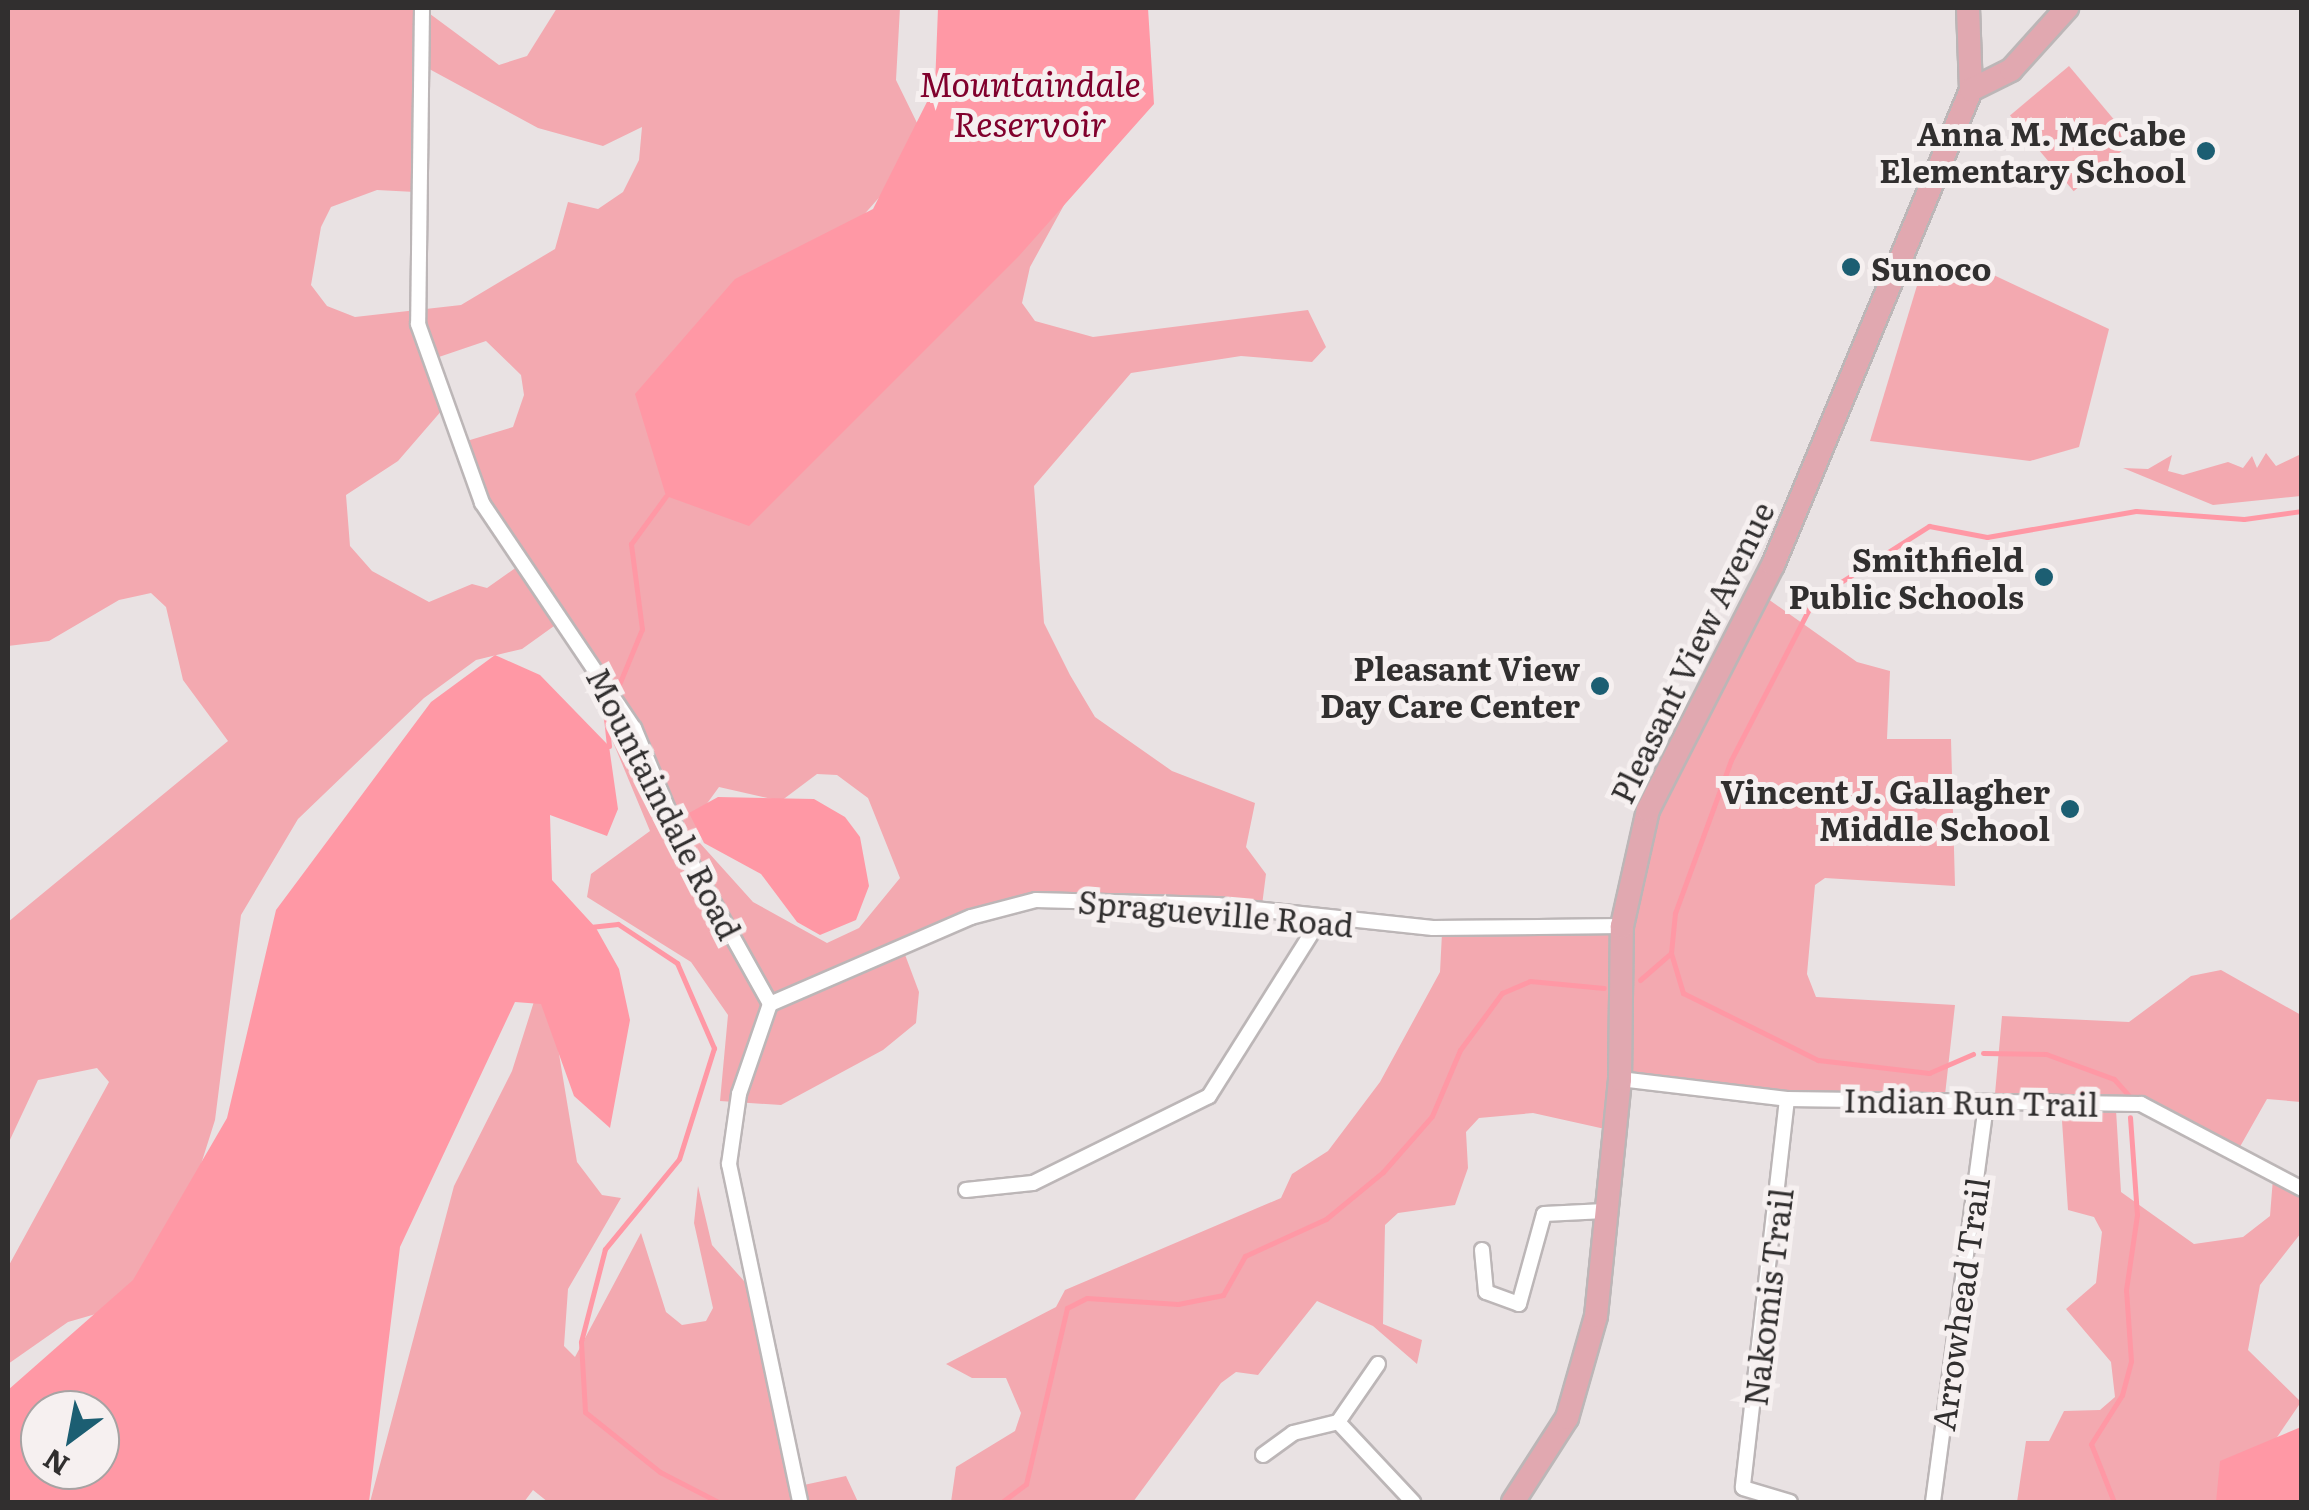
<!DOCTYPE html>
<html>
<head>
<meta charset="utf-8">
<style>
  body { margin:0 }
  #map { position:relative; width:2309px; height:1510px; overflow:hidden; background:#e9e2e3; font-family:Literata,serif }
  div>[style] { position:absolute }
  .green>* { inset:0; background:#f3a9b0; transform-origin:0 0 }
  .water>* { inset:0; background:#ff98a5 }
  .stream>* { height:5px; margin:-2.5px; padding:0 2.5px; transform-origin:2.5px; border-radius:2.5px; background:#ff98a5 }
  .roads { filter:drop-shadow(2px 0 #bcb6b7) drop-shadow(-2px 0 #bcb6b7) drop-shadow(0 2px #bcb6b7) drop-shadow(0 -2px #bcb6b7) }
  .minor>* { height:14px; margin:-7px; padding:0 7px; transform-origin:7px; border-radius:7px; background:#fff }
  .primary>* { height:22px; margin:-11px; padding:0 11px; transform-origin:11px; border-radius:11px; background:#e1a8b0 }
  .dots>* { width:28px; height:28px; translate:-50% -50%; box-sizing:border-box; border:5px solid #f6f0f0; border-radius:50% }
  span { translate:-50% -50%; white-space:nowrap; text-align:center; line-height:1.15; -webkit-text-stroke:10px #f6f0f0; paint-order:stroke }
  .poi-label { font-size:32px; color:#312f2f; font-weight:700 }
  .right { translate:-100% -50%; text-align:right }
  .left { translate:0 -50%; text-align:left }
  .street-label { font-size:32px; color:#312f2f }
  .water-label { font-size:35px; color:#81012d; font-style:italic }
  .frame { position:absolute; inset:0; border:10px solid #312f2f; pointer-events:none }
  .north { position:absolute; left:20px; top:1390px; width:100px; height:100px; box-sizing:border-box; background:#f6f0f0; border:2px solid #a7a3a3; border-radius:50%; rotate:212deg; font-size:28px; font-weight:700; line-height:40px; text-align:center; color:#312f2f }
  .north::after { content:''; display:block; margin:auto; width:35px; height:45px; background:#1c5e72; clip-path:polygon(50% 0,100% 100%,50% 72%,0 100%) }
</style>
</head>
<body>
<div id="map">
  <div class="green">
    <i style="clip-path:polygon(evenodd,8px 8px,422px 8px,499px 65px,527px 56px,557px 8px,900px 8px,896px 80px,919px 127px,891px 184px,854px 226px,1075px 185px,1030px 267px,1022px 303px,1035px 321px,1093px 337px,1308px 310px,1326px 347px,1312px 362px,1241px 356px,1131px 373px,1034px 486px,1044px 623px,1070px 675px,1095px 717px,1172px 771px,1255px 803px,1246px 847px,1266px 874px,1261px 913px,1068px 901px,965px 920px,904px 952px,919px 992px,916px 1023px,883px 1050px,781px 1105px,720px 1101px,728px 1015px,691px 962px,587px 897px,591px 874px,650px 831px,598px 706px,609px 697px,561px 621px,522px 649px,476px 660px,424px 698px,298px 819px,241px 915px,215px 1120px,197px 1177px,120px 1307px,68px 1322px,8px 1364px,8px 1267px,109px 1082px,97px 1068px,38px 1080px,8px 1144px,8px 922px,228px 741px,183px 680px,166px 607px,151px 593px,119px 600px,49px 641px,8px 646px,8px 8px,420px 64px,538px 128px,603px 146px,642px 127px,639px 160px,623px 192px,598px 209px,568px 202px,555px 249px,461px 305px,355px 317px,327px 306px,311px 285px,321px 227px,331px 207px,377px 190px,415px 192px,420px 64px,8px 8px,486px 341px,521px 375px,524px 395px,513px 427px,460px 443px,480px 505px,521px 564px,487px 588px,472px 584px,429px 602px,372px 571px,350px 546px,346px 495px,398px 461px,443px 409px,433px 359px,486px 341px,8px 8px,817px 774px,837px 775px,868px 798px,900px 878px,859px 928px,827px 943px,753px 902px,699px 842px,695px 820px,719px 787px,781px 801px,817px 774px)"></i>
    <i style="left:2069px;top:66px;width:99px;height:77px;rotate:50deg"></i>
    <i style="clip-path:polygon(1968px 263px,2109px 329px,2079px 447px,2030px 461px,1870px 441px,1922px 269px)"></i>
    <i style="clip-path:polygon(2266px 453px,2276px 466px,2301px 454px,2301px 496px,2213px 505px,2123px 468px,2148px 469px,2172px 455px,2168px 471px,2183px 475px,2228px 462px,2243px 468px,2252px 456px,2257px 468px)"></i>
    <i style="clip-path:polygon(1761px 594px,1857px 662px,1890px 671px,1887px 739px,1951px 739px,1955px 886px,1825px 878px,1815px 885px,1807px 974px,1816px 997px,1955px 1005px,1944px 1104px,1621px 1082px,1614px 1131px,1533px 1113px,1479px 1118px,1466px 1132px,1468px 1168px,1455px 1205px,1398px 1213px,1385px 1225px,1383px 1324px,1422px 1340px,1417px 1364px,1373px 1326px,1317px 1301px,1258px 1375px,1236px 1372px,1221px 1383px,1133px 1502px,951px 1502px,956px 1467px,1015px 1431px,1021px 1413px,1006px 1378px,972px 1378px,946px 1364px,1056px 1307px,1065px 1290px,1281px 1198px,1292px 1174px,1328px 1151px,1380px 1082px,1440px 972px,1442px 933px,1626px 935px,1651px 810px)"></i>
    <i style="clip-path:polygon(2221px 970px,2301px 1015px,2301px 1102px,2267px 1099px,2237px 1152px,2148px 1108px,2116px 1110px,2121px 1192px,2194px 1244px,2243px 1237px,2270px 1216px,2273px 1178px,2301px 1190px,2301px 1233px,2260px 1285px,2248px 1350px,2301px 1402px,2233px 1502px,2017px 1502px,2026px 1441px,2049px 1441px,2064px 1411px,2100px 1410px,2115px 1397px,2111px 1362px,2066px 1309px,2096px 1283px,2102px 1232px,2094px 1217px,2068px 1210px,2061px 1106px,1994px 1105px,2002px 1016px,2129px 1022px,2191px 976px)"></i>
    <i style="clip-path:polygon(537px 992px,552px 1012px,577px 1162px,602px 1195px,621px 1198px,568px 1289px,564px 1346px,575px 1357px,641px 1233px,666px 1312px,682px 1325px,706px 1321px,713px 1308px,694px 1223px,698px 1186px,712px 1245px,752px 1290px,799px 1486px,846px 1476px,858px 1502px,548px 1502px,533px 1490px,524px 1502px,370px 1502px,454px 1186px,512px 1071px)"></i>
  </div>
  <div class="water">
    <i style="clip-path:polygon(938px 8px,1148px 8px,1154px 104px,1018px 257px,749px 526px,666px 496px,635px 394px,735px 279px,873px 209px,935px 86px)"></i>
    <i style="clip-path:polygon(evenodd,495px 655px,540px 675px,609px 746px,618px 809px,607px 836px,550px 815px,552px 880px,596px 928px,619px 969px,630px 1020px,610px 1128px,574px 1096px,541px 1004px,515px 1002px,400px 1247px,369px 1502px,8px 1502px,8px 1390px,133px 1280px,227px 1118px,276px 910px,431px 702px,495px 655px,40px 1410px,100px 1410px,100px 1470px,40px 1470px,40px 1410px)"></i>
    <i style="clip-path:polygon(718px 797px,814px 799px,845px 817px,860px 837px,869px 886px,856px 920px,820px 935px,797px 922px,761px 874px,704px 843px,689px 813px)"></i>
    <i style="clip-path:polygon(2301px 1427px,2301px 1502px,2216px 1502px,2220px 1461px)"></i>
  </div>
  <div class="stream">
    <i style="left:1822px;top:594px;width:127px;rotate:-32.4deg"></i>
    <i style="left:1929px;top:526px;width:59px;rotate:10.7deg"></i>
    <i style="left:1987px;top:537px;width:151px;rotate:-9.9deg"></i>
    <i style="left:2136px;top:511px;width:108px;rotate:4.2deg"></i>
    <i style="left:2244px;top:519px;width:59px;rotate:-7.9deg"></i>
    <i style="left:1810px;top:607px;width:172px;rotate:117.3deg"></i>
    <i style="left:1731px;top:760px;width:163px;rotate:110.1deg"></i>
    <i style="left:1675px;top:913px;width:40px;rotate:95.7deg"></i>
    <i style="left:1671px;top:953px;width:42px;rotate:73.3deg"></i>
    <i style="left:1683px;top:993px;width:151px;rotate:26.4deg"></i>
    <i style="left:1818px;top:1060px;width:112px;rotate:6.7deg"></i>
    <i style="left:1929px;top:1073px;width:48px;rotate:-23.4deg"></i>
    <i style="left:609px;top:746px;width:30px;rotate:-96deg"></i>
    <i style="left:606px;top:716px;width:94px;rotate:-67.5deg"></i>
    <i style="left:642px;top:629px;width:86px;rotate:-97.4deg"></i>
    <i style="left:631px;top:544px;width:59px;rotate:-53.9deg"></i>
    <i style="left:590px;top:927px;width:28px;rotate:-6deg"></i>
    <i style="left:618px;top:924px;width:71px;rotate:33.5deg"></i>
    <i style="left:677px;top:963px;width:93px;rotate:66.5deg"></i>
    <i style="left:714px;top:1048px;width:116px;rotate:107.5deg"></i>
    <i style="left:679px;top:1159px;width:117px;rotate:129.4deg"></i>
    <i style="left:605px;top:1249px;width:96px;rotate:104.5deg"></i>
    <i style="left:581px;top:1342px;width:70px;rotate:86.7deg"></i>
    <i style="left:585px;top:1412px;width:96px;rotate:38.7deg"></i>
    <i style="left:660px;top:1472px;width:65px;rotate:27.3deg"></i>
    <i style="left:1640px;top:980px;width:41px;rotate:-41.1deg"></i>
    <i style="left:1983px;top:1053px;width:63px;rotate:0.9deg"></i>
    <i style="left:2046px;top:1054px;width:72px;rotate:20.2deg"></i>
    <i style="left:2114px;top:1079px;width:27px;rotate:48deg"></i>
    <i style="left:1002px;top:1502px;width:30px;rotate:-37deg"></i>
    <i style="left:1026px;top:1484px;width:181px;rotate:-76.9deg"></i>
    <i style="left:1067px;top:1308px;width:22px;rotate:-27deg"></i>
    <i style="left:1087px;top:1298px;width:91px;rotate:3.8deg"></i>
    <i style="left:1178px;top:1304px;width:46px;rotate:-11.3deg"></i>
    <i style="left:1223px;top:1295px;width:45px;rotate:-60.6deg"></i>
    <i style="left:1245px;top:1256px;width:89px;rotate:-24.6deg"></i>
    <i style="left:1326px;top:1219px;width:74px;rotate:-39.5deg"></i>
    <i style="left:1383px;top:1172px;width:74px;rotate:-48.8deg"></i>
    <i style="left:1432px;top:1116px;width:72px;rotate:-67deg"></i>
    <i style="left:1460px;top:1050px;width:71px;rotate:-53.6deg"></i>
    <i style="left:1502px;top:993px;width:30px;rotate:-23deg"></i>
    <i style="left:1530px;top:981px;width:74px;rotate:5.4deg"></i>
    <i style="left:2114px;top:1502px;width:62px;rotate:-111.6deg"></i>
    <i style="left:2091px;top:1444px;width:58px;rotate:-57.7deg"></i>
    <i style="left:2122px;top:1395px;width:35px;rotate:-75deg"></i>
    <i style="left:2131px;top:1361px;width:71px;rotate:-94deg"></i>
    <i style="left:2126px;top:1290px;width:76px;rotate:-81.7deg"></i>
    <i style="left:2137px;top:1215px;width:98px;rotate:-94.1deg"></i>
  </div>
  <div class="roads">
    <div class="minor">
      <i style="left:422px;top:8px;width:316px;rotate:90.7deg"></i>
      <i style="left:418px;top:324px;width:190px;rotate:70.3deg"></i>
      <i style="left:482px;top:503px;width:272px;rotate:56deg"></i>
      <i style="left:634px;top:728px;width:140px;rotate:67.3deg"></i>
      <i style="left:688px;top:857px;width:168px;rotate:60.8deg"></i>
      <i style="left:770px;top:1004px;width:95px;rotate:109deg"></i>
      <i style="left:739px;top:1094px;width:71px;rotate:98.1deg"></i>
      <i style="left:729px;top:1164px;width:345px;rotate:78.1deg"></i>
      <i style="left:770px;top:1004px;width:219px;rotate:-23.4deg"></i>
      <i style="left:971px;top:917px;width:67px;rotate:-14.7deg"></i>
      <i style="left:1036px;top:900px;width:181px;rotate:1.6deg"></i>
      <i style="left:1217px;top:905px;width:217px;rotate:6.1deg"></i>
      <i style="left:1433px;top:928px;width:189px;rotate:-0.6deg"></i>
      <i style="left:1620px;top:1079px;width:168px;rotate:6.8deg"></i>
      <i style="left:1787px;top:1099px;width:354px;rotate:0.8deg"></i>
      <i style="left:2141px;top:1104px;width:182px;rotate:27.8deg"></i>
      <i style="left:1787px;top:1099px;width:391px;rotate:96.5deg"></i>
      <i style="left:1743px;top:1488px;width:49px;rotate:16.6deg"></i>
      <i style="left:966px;top:1190px;width:67px;rotate:-6deg"></i>
      <i style="left:1033px;top:1183px;width:196px;rotate:-26.3deg"></i>
      <i style="left:1209px;top:1096px;width:207px;rotate:-57.8deg"></i>
      <i style="left:1482px;top:1250px;width:42px;rotate:84.6deg"></i>
      <i style="left:1486px;top:1292px;width:35px;rotate:20deg"></i>
      <i style="left:1519px;top:1304px;width:93px;rotate:-74.5deg"></i>
      <i style="left:1544px;top:1214px;width:61px;rotate:-2.8deg"></i>
      <i style="left:1378px;top:1364px;width:70px;rotate:124.6deg"></i>
      <i style="left:1338px;top:1422px;width:110px;rotate:46.8deg"></i>
      <i style="left:1263px;top:1455px;width:37px;rotate:-36deg"></i>
      <i style="left:1293px;top:1433px;width:46px;rotate:-13.7deg"></i>
      <i style="left:1933px;top:1502px;width:401px;rotate:-82.4deg"></i>
    </div>
    <div class="primary">
      <i style="left:1968px;top:8px;width:82px;rotate:87.9deg"></i>
      <i style="left:1513px;top:1502px;width:100px;rotate:-57.3deg"></i>
      <i style="left:1567px;top:1418px;width:106px;rotate:-74.1deg"></i>
      <i style="left:1596px;top:1316px;width:238px;rotate:-84.2deg"></i>
      <i style="left:1620px;top:1079px;width:153px;rotate:-89.3deg"></i>
      <i style="left:1622px;top:926px;width:119px;rotate:-77.4deg"></i>
      <i style="left:1648px;top:810px;width:275px;rotate:-63deg"></i>
      <i style="left:1773px;top:565px;width:515px;rotate:-67.37deg"></i>
      <i style="left:1971px;top:90px;width:45px;rotate:-26.6deg"></i>
      <i style="left:2011px;top:70px;width:84px;rotate:-47.9deg"></i>
    </div>
  </div>
  <div class="dots">
    <i style="left:2206px;top:151px;background:#1c5e72"></i>
    <i style="left:1851px;top:267px;background:#1c5e72"></i>
    <i style="left:2044px;top:577px;background:#1c5e72"></i>
    <i style="left:1600px;top:686px;background:#1c5e72"></i>
    <i style="left:2070px;top:809px;background:#1c5e72"></i>
  </div>
  <div class="poi-label">
    <span class="right" style="left:2186px;top:151px">Anna M. McCabe<br>Elementary School</span>
    <span class="left" style="left:1871px;top:267px">Sunoco</span>
    <span class="right" style="left:2024px;top:577px">Smithfield<br>Public Schools</span>
    <span class="right" style="left:1580px;top:686px">Pleasant View<br>Day Care Center</span>
    <span class="right" style="left:2050px;top:809px">Vincent J. Gallagher<br>Middle School</span>
  </div>
  <div class="street-label">
    <span style="left:1691px;top:652px;rotate:-64deg">Pleasant View Avenue</span>
    <span style="left:665px;top:803px;rotate:63deg">Mountaindale Road</span>
    <span style="left:1216px;top:912px;rotate:5deg">Spragueville Road</span>
    <span style="left:1971px;top:1101px;rotate:1deg">Indian Run Trail</span>
    <span style="left:1767px;top:1297px;rotate:-83deg">Nakomis Trail</span>
    <span style="left:1959px;top:1304px;rotate:-82deg">Arrowhead Trail</span>
  </div>
  <div class="water-label">
    <span style="left:1030px;top:102px">Mountaindale<br>Reservoir</span>
  </div>
  <div class="frame"></div>
  <div class="north">N</div>
</div>
</body>
</html>
